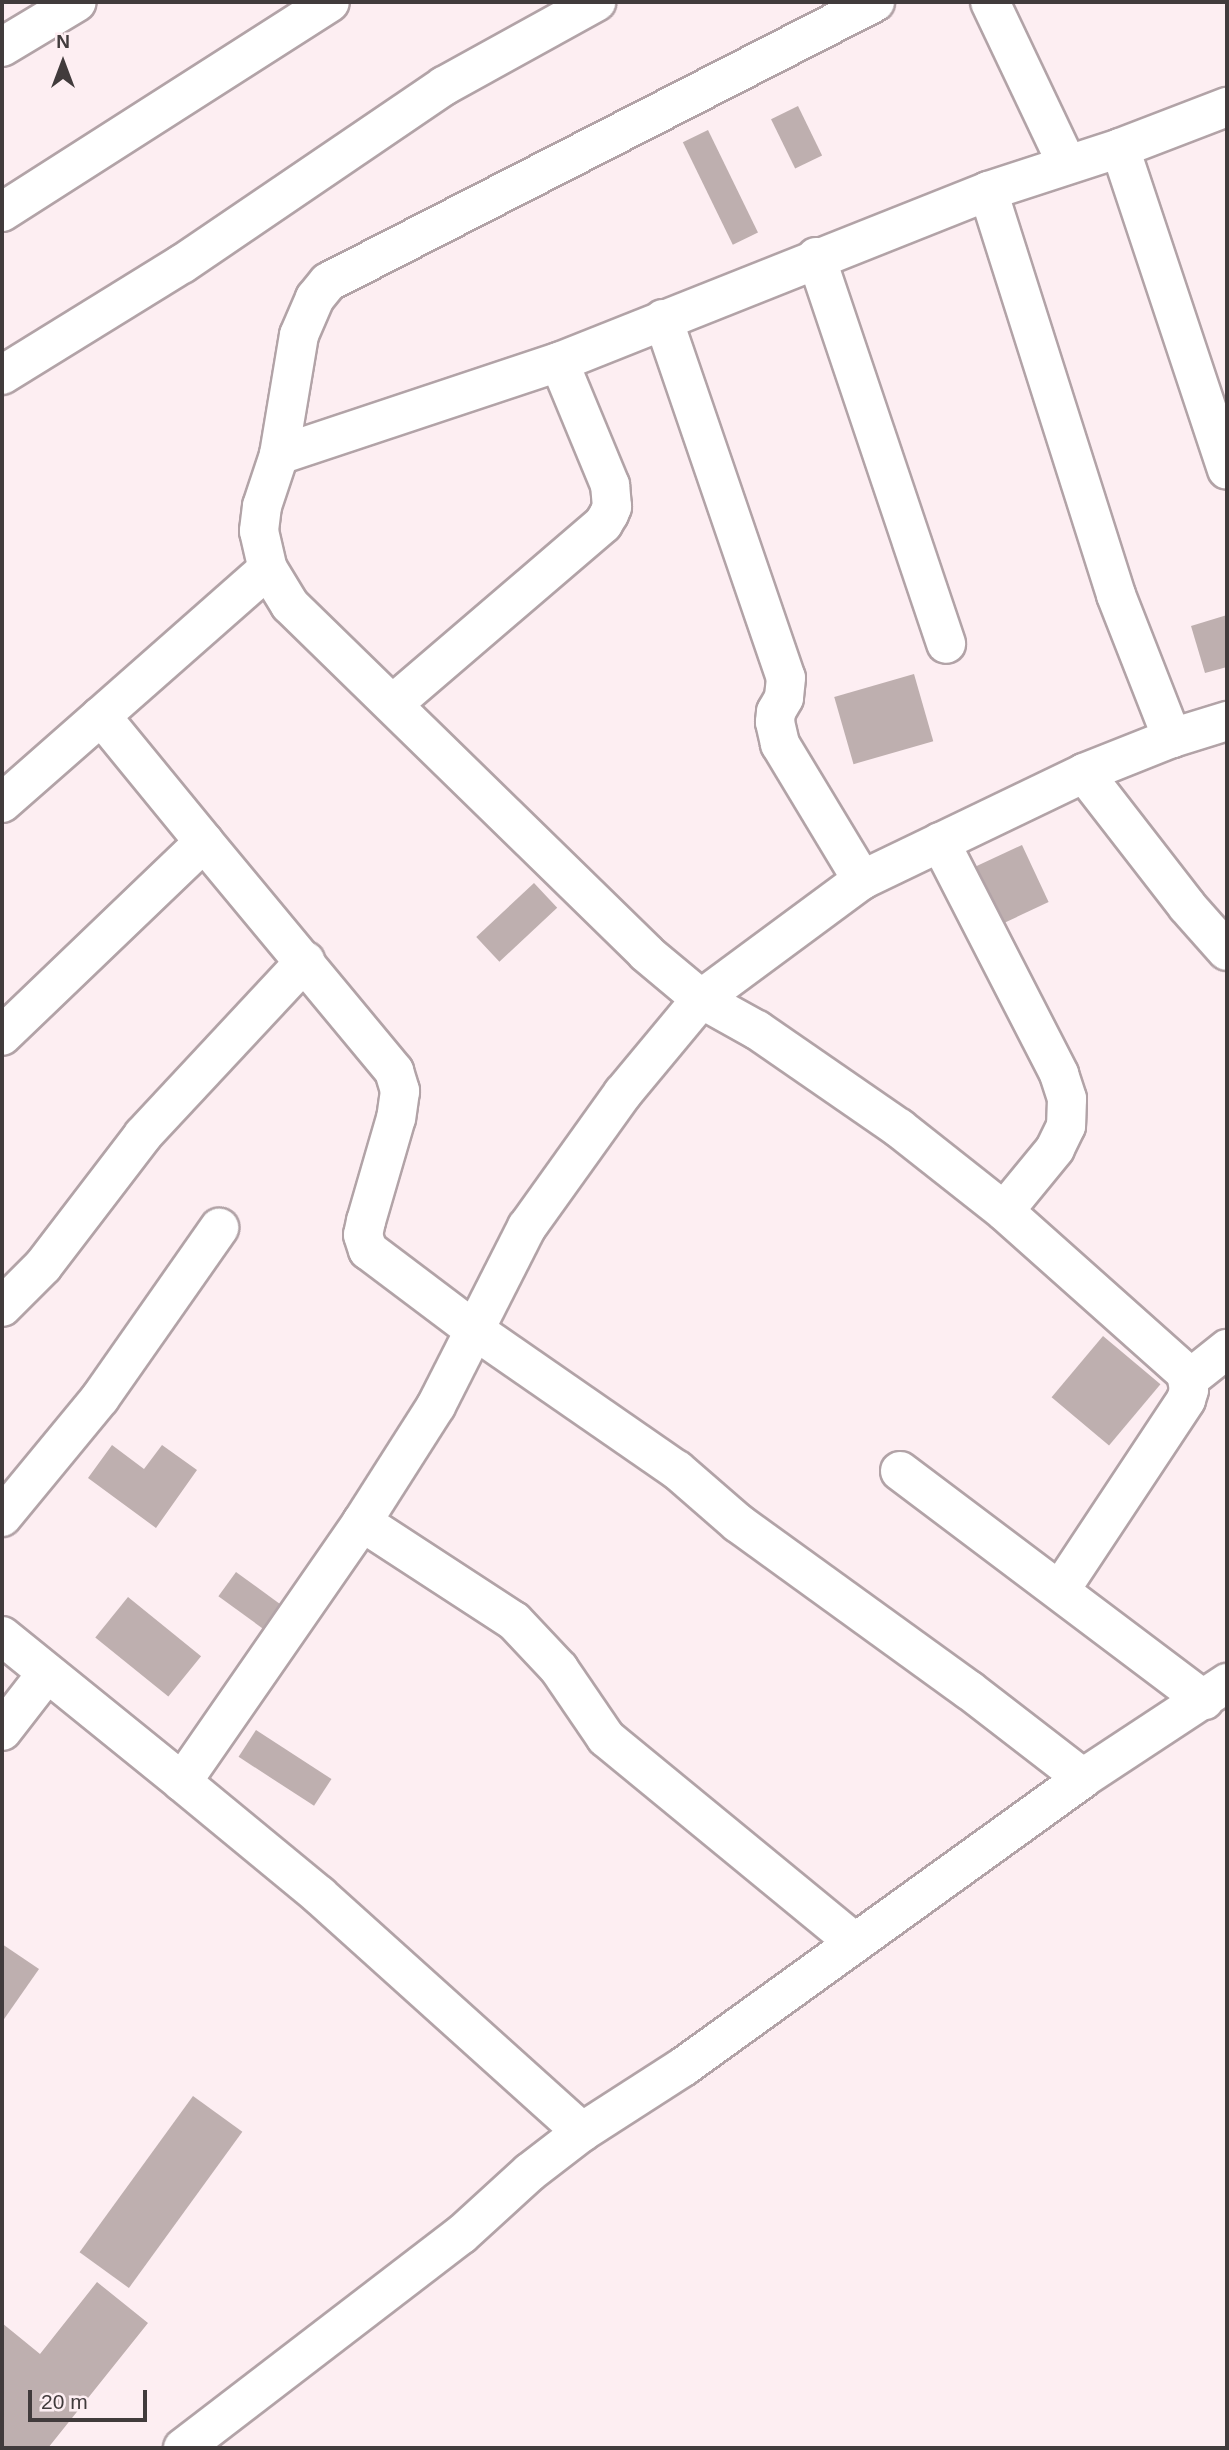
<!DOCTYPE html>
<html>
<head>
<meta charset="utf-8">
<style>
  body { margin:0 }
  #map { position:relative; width:1229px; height:2450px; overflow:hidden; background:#fdeef2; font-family:Helvetica,sans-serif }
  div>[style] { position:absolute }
  .building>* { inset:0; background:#beafaf; transform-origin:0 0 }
  .roads { filter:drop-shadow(2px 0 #b2a3a7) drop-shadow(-2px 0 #b2a3a7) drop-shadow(0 2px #b2a3a7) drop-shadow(0 -2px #b2a3a7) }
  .minor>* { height:38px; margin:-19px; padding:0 19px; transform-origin:19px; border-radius:19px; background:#fff }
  span { translate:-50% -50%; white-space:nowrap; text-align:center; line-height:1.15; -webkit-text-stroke:7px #fdeef2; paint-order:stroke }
  .frame { position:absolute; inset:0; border:4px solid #413b3c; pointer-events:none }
  .north { position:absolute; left:28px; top:28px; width:70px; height:70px; -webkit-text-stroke:5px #fdeef2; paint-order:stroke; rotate:0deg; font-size:19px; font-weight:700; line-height:28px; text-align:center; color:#413b3c }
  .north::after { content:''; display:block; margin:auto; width:24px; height:32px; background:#413b3c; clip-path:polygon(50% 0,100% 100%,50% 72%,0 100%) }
  .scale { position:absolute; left:28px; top:2390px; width:119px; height:32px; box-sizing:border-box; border:4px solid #413b3c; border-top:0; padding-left:9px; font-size:21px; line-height:24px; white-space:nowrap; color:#413b3c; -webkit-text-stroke:5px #fdeef2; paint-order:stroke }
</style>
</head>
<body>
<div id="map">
  <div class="building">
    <i style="left:798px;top:106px;width:55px;height:30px;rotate:64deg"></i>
    <i style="left:708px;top:130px;width:114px;height:28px;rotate:64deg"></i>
    <i style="clip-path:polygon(1227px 615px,1227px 667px,1205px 673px,1191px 626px)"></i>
    <i style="left:914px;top:674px;width:70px;height:83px;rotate:74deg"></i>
    <i style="left:1022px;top:845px;width:63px;height:60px;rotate:65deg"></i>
    <i style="left:534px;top:883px;width:34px;height:79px;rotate:47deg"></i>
    <i style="left:1103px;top:1336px;width:75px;height:80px;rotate:40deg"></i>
    <i style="clip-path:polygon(112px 1445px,144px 1469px,162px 1445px,197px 1470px,156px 1528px,88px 1478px)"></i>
    <i style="left:236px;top:1572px;width:59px;height:30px;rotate:36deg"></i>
    <i style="left:128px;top:1597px;width:94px;height:52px;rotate:39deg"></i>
    <i style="left:256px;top:1730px;width:90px;height:32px;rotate:33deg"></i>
    <i style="clip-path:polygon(2px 1944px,39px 1969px,2px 2022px)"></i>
    <i style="left:193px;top:2096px;width:61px;height:193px;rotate:36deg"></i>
    <i style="clip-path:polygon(97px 2282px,148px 2323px,48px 2448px,6px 2448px,2px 2445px,2px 2323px,40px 2354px)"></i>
  </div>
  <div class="roads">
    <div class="minor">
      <i style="left:875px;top:2px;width:614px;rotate:152.89deg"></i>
      <i style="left:328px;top:282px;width:21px;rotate:129deg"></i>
      <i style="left:315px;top:298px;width:40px;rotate:113.4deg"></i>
      <i style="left:299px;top:335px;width:122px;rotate:99.5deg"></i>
      <i style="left:279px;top:455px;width:54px;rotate:108.4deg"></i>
      <i style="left:262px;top:506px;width:25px;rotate:97deg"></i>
      <i style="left:259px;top:531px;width:39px;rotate:77deg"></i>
      <i style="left:268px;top:569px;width:42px;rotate:58.6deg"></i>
      <i style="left:290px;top:605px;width:498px;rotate:44.3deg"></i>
      <i style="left:646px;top:953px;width:72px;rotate:39.9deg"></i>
      <i style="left:701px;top:999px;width:64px;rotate:29deg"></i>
      <i style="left:757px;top:1030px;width:173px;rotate:34.6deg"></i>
      <i style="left:899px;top:1128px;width:134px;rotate:38.3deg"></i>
      <i style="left:1004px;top:1211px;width:244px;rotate:41.7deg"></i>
      <i style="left:1186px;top:1373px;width:17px;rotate:80deg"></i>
      <i style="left:1189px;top:1390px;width:10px;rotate:107deg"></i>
      <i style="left:1186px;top:1400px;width:227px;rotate:123.5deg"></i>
      <i style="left:990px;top:2px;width:179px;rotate:64.6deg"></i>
      <i style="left:2px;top:47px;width:87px;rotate:-31deg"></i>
      <i style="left:1120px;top:148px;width:339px;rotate:71.6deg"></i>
      <i style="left:988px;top:191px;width:424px;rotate:72.4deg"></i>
      <i style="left:1116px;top:595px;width:154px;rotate:68.6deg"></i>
      <i style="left:2px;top:212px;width:389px;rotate:-32.6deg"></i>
      <i style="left:816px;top:257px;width:408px;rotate:71.4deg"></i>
      <i style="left:663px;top:319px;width:379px;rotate:71.1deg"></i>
      <i style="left:786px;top:678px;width:20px;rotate:96deg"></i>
      <i style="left:784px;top:698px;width:16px;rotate:120deg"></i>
      <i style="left:776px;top:712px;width:10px;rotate:96deg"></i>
      <i style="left:775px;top:722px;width:23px;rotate:77deg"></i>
      <i style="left:780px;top:744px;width:159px;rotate:58.9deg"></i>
      <i style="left:2px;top:375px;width:211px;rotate:-31.7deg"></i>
      <i style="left:182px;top:264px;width:317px;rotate:-34.2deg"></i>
      <i style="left:444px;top:86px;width:174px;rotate:-28.9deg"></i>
      <i style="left:279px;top:455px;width:295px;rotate:-18.4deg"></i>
      <i style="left:559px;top:362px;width:462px;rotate:-21.7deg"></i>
      <i style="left:988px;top:191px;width:139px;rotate:-18deg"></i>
      <i style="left:1120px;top:148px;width:115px;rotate:-21deg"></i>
      <i style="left:393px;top:704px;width:277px;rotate:-40.6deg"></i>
      <i style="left:603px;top:524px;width:12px;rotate:-59deg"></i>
      <i style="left:609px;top:514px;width:8px;rotate:-67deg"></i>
      <i style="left:612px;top:507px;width:22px;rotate:-95deg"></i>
      <i style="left:610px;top:485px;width:133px;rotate:-112.5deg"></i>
      <i style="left:101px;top:716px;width:222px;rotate:-41.4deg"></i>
      <i style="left:1084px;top:773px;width:168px;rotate:52.2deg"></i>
      <i style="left:1187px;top:906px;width:60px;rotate:48.4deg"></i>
      <i style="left:2px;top:803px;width:132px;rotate:-41.3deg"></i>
      <i style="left:101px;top:716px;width:163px;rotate:50.7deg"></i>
      <i style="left:204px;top:842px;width:280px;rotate:136.2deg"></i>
      <i style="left:204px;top:842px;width:298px;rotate:50.3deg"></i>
      <i style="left:394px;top:1071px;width:21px;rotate:73deg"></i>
      <i style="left:400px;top:1091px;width:27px;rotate:98deg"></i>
      <i style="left:396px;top:1118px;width:107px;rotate:106.2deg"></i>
      <i style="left:366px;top:1221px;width:14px;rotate:102deg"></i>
      <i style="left:363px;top:1235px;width:16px;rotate:72deg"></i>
      <i style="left:368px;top:1250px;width:131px;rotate:37deg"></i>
      <i style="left:473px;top:1329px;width:248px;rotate:34.7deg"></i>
      <i style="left:677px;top:1470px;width:81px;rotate:41deg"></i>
      <i style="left:738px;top:1523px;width:285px;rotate:35.9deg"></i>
      <i style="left:969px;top:1690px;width:144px;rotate:37.7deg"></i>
      <i style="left:940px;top:842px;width:261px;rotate:62.8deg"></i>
      <i style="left:1059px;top:1074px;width:26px;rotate:72deg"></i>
      <i style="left:1067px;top:1099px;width:27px;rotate:92deg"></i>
      <i style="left:1066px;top:1126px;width:25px;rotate:116deg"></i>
      <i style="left:1055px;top:1149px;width:80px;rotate:129.4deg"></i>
      <i style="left:2px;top:1307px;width:58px;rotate:-45deg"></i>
      <i style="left:43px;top:1266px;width:165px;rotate:-52.6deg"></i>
      <i style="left:143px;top:1135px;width:238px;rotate:-47deg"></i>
      <i style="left:1188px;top:1380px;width:50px;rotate:-38.5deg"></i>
      <i style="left:900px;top:1471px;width:381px;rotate:37deg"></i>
      <i style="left:2px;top:1517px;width:154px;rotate:-50.5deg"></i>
      <i style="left:100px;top:1398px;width:208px;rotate:-55deg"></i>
      <i style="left:362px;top:1522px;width:181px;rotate:33.1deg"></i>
      <i style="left:514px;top:1621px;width:66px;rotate:46.8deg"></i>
      <i style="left:559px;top:1669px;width:83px;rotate:55.7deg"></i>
      <i style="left:606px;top:1738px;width:321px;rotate:39.4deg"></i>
      <i style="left:2px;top:1636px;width:232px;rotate:39deg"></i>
      <i style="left:182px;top:1782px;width:316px;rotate:-55.3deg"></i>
      <i style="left:362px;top:1522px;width:138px;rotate:-57.5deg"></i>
      <i style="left:436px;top:1406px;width:201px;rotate:-63.1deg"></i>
      <i style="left:527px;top:1227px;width:165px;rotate:-54.4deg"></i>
      <i style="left:623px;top:1093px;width:122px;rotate:-50.3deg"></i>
      <i style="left:701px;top:999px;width:200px;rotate:-36.5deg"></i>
      <i style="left:862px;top:880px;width:246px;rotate:-25.7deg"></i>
      <i style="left:1084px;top:773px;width:95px;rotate:-21.7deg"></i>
      <i style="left:1172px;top:738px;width:58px;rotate:-17.2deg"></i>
      <i style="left:2px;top:1731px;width:73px;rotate:-52.2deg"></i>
      <i style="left:182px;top:1782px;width:178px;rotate:39.5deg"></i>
      <i style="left:319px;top:1895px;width:354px;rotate:42deg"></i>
      <i style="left:183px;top:2448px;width:350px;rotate:-37.5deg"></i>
      <i style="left:461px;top:2235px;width:93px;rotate:-42.4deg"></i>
      <i style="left:530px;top:2172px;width:66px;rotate:-37.6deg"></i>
      <i style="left:582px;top:2132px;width:120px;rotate:-32.8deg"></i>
      <i style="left:683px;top:2067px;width:493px;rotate:-35.8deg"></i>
      <i style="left:1083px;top:1778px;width:173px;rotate:-33.4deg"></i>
    </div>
  </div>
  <div class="frame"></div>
  <div class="north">N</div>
  <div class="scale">20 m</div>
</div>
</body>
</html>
